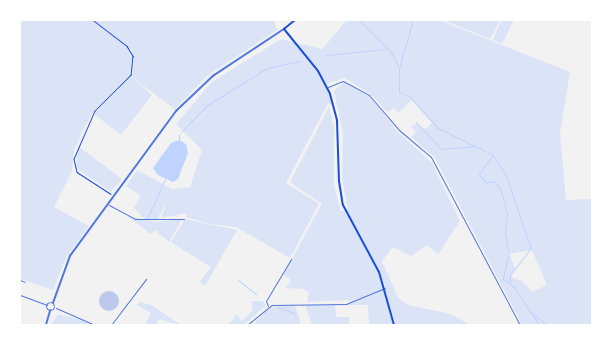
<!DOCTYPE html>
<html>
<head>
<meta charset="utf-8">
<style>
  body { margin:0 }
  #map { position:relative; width:612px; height:345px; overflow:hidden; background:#f2f2f2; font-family:"Roboto Condensed",sans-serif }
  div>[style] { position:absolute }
  .green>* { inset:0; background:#dbe4f7 }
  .water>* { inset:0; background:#bfd3fe }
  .stream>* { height:1px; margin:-0.5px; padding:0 0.5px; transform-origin:0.5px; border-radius:0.5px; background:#bfd3fe }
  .building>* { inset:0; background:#bdc9ec }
  .round { border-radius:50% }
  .path>* { height:0.5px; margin:-0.25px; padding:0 0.25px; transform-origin:0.25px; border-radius:0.25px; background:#1d4ed8 }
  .minor>* { height:1px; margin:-0.5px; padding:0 0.5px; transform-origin:0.5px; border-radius:0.5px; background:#5277de }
  .tertiary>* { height:1.5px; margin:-0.75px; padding:0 0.75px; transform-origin:0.75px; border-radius:0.75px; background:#5277de }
  .tertiary>.ring { margin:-0.75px; padding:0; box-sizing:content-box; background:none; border:1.5px solid #5277de; border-radius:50% }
  .primary>* { height:2px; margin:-1px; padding:0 1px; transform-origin:1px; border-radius:1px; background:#1d4ed8 }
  span { translate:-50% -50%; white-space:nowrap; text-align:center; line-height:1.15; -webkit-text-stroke:4px #fff; paint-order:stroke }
  .frame { position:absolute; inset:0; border:21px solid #fff; pointer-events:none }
</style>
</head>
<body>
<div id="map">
  <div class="green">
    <i style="clip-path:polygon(20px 20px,92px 20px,127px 47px,133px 56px,129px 75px,94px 111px,85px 126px,74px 150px,72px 171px,54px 207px,89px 226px,67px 256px,53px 290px,20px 279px)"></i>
    <i style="clip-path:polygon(94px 20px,274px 20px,277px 30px,207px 76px,175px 109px,138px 82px,132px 75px,132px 50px)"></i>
    <i style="clip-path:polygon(evenodd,347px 20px,439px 20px,570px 72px,560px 133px,562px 155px,566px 200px,592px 199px,592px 325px,522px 325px,435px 158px,411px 137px,416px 132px,411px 127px,417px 123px,422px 129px,427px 128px,432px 123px,412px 100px,398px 113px,394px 108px,387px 112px,371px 94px,344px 78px,326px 84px,332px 105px,328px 103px,286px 183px,319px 204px,290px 258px,236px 227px,210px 224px,186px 217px,187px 213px,161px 218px,167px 201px,158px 219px,145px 219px,134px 208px,141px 196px,126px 186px,137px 170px,172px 189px,190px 187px,202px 150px,176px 124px,212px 82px,281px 39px,322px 49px,347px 20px,532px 250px,547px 285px,532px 292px,522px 281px,511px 277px,515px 270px,510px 254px,532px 250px)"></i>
    <i style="clip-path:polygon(443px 20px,500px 20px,490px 39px)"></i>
    <i style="clip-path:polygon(501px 20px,514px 20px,502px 44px,493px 40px)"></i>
    <i style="clip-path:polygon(131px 76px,152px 95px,121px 135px,94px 114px)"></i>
    <i style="clip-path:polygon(344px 82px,370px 96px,397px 131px,432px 163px,460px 221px,438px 254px,427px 245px,411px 256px,393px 247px,382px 261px,398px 298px,408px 305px,451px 314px,470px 325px,369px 325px,368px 305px,349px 305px,350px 300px,307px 302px,309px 293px,303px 289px,286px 288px,291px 280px,283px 275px,322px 204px,290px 182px,329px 107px,334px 127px,334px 186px,341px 211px,348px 209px,342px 179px,343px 133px,334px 91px)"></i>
    <i style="clip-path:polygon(78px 146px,122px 179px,111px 192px,76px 168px)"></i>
    <i style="clip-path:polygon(126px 215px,155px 222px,182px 219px,169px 242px,155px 230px,151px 234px)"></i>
    <i style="clip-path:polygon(185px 219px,237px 230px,205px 286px,200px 282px,211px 267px,171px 242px)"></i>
    <i style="clip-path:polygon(252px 301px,262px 301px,266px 305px,244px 325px,229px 325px,236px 314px,242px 321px,252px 311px)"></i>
    <i style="clip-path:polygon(140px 302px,151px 305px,181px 325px,159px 319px,156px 325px,145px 325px,151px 313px,137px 305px)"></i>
    <i style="clip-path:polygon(295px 305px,301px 325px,253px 325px,270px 307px)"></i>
    <i style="clip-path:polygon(305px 305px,335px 305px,336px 317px,349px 317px,349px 325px,312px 325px)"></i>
    <i style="clip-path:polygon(58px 314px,81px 320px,91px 325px,51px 325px)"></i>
  </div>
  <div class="water">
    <i style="clip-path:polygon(179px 140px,186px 144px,188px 153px,178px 179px,173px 182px,158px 175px,153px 168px,171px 143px)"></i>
  </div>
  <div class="stream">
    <i style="left:359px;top:20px;width:45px;rotate:45deg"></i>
    <i style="left:391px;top:52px;width:16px;rotate:63deg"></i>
    <i style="left:413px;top:20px;width:50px;rotate:106.3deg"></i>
    <i style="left:399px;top:68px;width:24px;rotate:90deg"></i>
    <i style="left:399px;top:92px;width:11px;rotate:22deg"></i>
    <i style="left:409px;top:96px;width:43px;rotate:47.8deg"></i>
    <i style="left:438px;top:128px;width:61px;rotate:26.1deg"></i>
    <i style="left:493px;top:155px;width:24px;rotate:126deg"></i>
    <i style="left:479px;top:174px;width:11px;rotate:52deg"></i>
    <i style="left:486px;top:183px;width:8px;rotate:-14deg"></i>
    <i style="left:494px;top:181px;width:11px;rotate:52deg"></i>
    <i style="left:501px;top:190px;width:25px;rotate:76deg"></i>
    <i style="left:507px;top:214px;width:18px;rotate:96deg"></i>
    <i style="left:505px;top:232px;width:20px;rotate:81deg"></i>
    <i style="left:326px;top:55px;width:60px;rotate:-5.7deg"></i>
    <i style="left:416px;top:122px;width:37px;rotate:47deg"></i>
    <i style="left:441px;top:149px;width:34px;rotate:-5deg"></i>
    <i style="left:181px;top:132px;width:36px;rotate:-46deg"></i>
    <i style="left:206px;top:106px;width:72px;rotate:-31.9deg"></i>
    <i style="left:267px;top:68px;width:34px;rotate:-12deg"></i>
    <i style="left:179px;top:140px;width:6px;rotate:-90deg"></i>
    <i style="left:494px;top:156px;width:23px;rotate:59deg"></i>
    <i style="left:506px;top:176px;width:76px;rotate:70.9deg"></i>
    <i style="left:531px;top:248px;width:34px;rotate:128deg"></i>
    <i style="left:510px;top:275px;width:8px;rotate:90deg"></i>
    <i style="left:147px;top:219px;width:44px;rotate:-65.8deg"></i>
    <i style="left:508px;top:255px;width:25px;rotate:102deg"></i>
    <i style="left:503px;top:279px;width:14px;rotate:36deg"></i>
    <i style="left:514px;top:287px;width:30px;rotate:57deg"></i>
    <i style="left:530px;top:312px;width:21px;rotate:37deg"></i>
    <i style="left:238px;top:280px;width:23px;rotate:38deg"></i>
    <i style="left:277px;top:307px;width:20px;rotate:20deg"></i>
    <i style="left:533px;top:315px;width:12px;rotate:59deg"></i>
  </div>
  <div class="building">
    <i class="round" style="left:99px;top:291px;width:20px;height:20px"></i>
  </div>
  <div class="path">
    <i style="left:93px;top:20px;width:43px;rotate:37.4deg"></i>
    <i style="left:127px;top:46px;width:12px;rotate:59deg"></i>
    <i style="left:133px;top:56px;width:19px;rotate:96deg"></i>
    <i style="left:131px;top:75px;width:51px;rotate:135deg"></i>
    <i style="left:95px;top:111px;width:52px;rotate:113.6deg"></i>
    <i style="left:74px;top:159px;width:13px;rotate:77deg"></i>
    <i style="left:77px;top:172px;width:40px;rotate:32.9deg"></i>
  </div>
  <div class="minor">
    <i style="left:328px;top:87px;width:16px;rotate:-22deg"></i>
    <i style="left:343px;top:81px;width:30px;rotate:28deg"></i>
    <i style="left:369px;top:95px;width:46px;rotate:49.4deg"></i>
    <i style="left:399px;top:130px;width:42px;rotate:40.2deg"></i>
    <i style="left:431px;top:157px;width:190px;rotate:62.1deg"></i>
    <i style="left:109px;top:205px;width:30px;rotate:28deg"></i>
    <i style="left:135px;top:219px;width:49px"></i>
    <i style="left:20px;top:280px;width:5px;rotate:22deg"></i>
    <i style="left:20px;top:295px;width:29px;rotate:20deg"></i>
    <i style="left:268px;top:306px;width:5px;rotate:-112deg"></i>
    <i style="left:266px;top:301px;width:49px;rotate:-59.2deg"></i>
    <i style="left:56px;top:308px;width:43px;rotate:23.6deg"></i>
    <i style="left:111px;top:325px;width:58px;rotate:-52.7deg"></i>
    <i style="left:247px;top:325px;width:32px;rotate:-39deg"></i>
    <i style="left:272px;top:305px;width:74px;rotate:-0.8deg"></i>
    <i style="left:346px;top:304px;width:42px;rotate:-22.3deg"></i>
  </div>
  <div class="tertiary">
    <i class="ring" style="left:46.5px;top:302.5px;width:7.5px;height:7.5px"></i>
    <i style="left:53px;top:303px;width:50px;rotate:-70.1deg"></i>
    <i style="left:70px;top:256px;width:180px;rotate:-53.8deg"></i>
    <i style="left:176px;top:111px;width:51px;rotate:-43.4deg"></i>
    <i style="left:213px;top:76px;width:85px;rotate:-33.5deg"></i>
    <i style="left:46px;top:325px;width:15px;rotate:-74deg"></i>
  </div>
  <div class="primary">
    <i style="left:295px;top:20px;width:14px;rotate:141deg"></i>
    <i style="left:284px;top:29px;width:54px;rotate:51deg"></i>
    <i style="left:318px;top:71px;width:26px;rotate:62deg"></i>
    <i style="left:330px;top:94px;width:28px;rotate:75deg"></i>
    <i style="left:337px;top:121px;width:60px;rotate:88.1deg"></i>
    <i style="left:339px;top:181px;width:24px;rotate:81deg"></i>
    <i style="left:343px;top:205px;width:76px;rotate:61.8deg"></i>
    <i style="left:379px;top:272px;width:55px;rotate:74.2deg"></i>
  </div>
  <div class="frame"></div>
</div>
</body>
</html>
